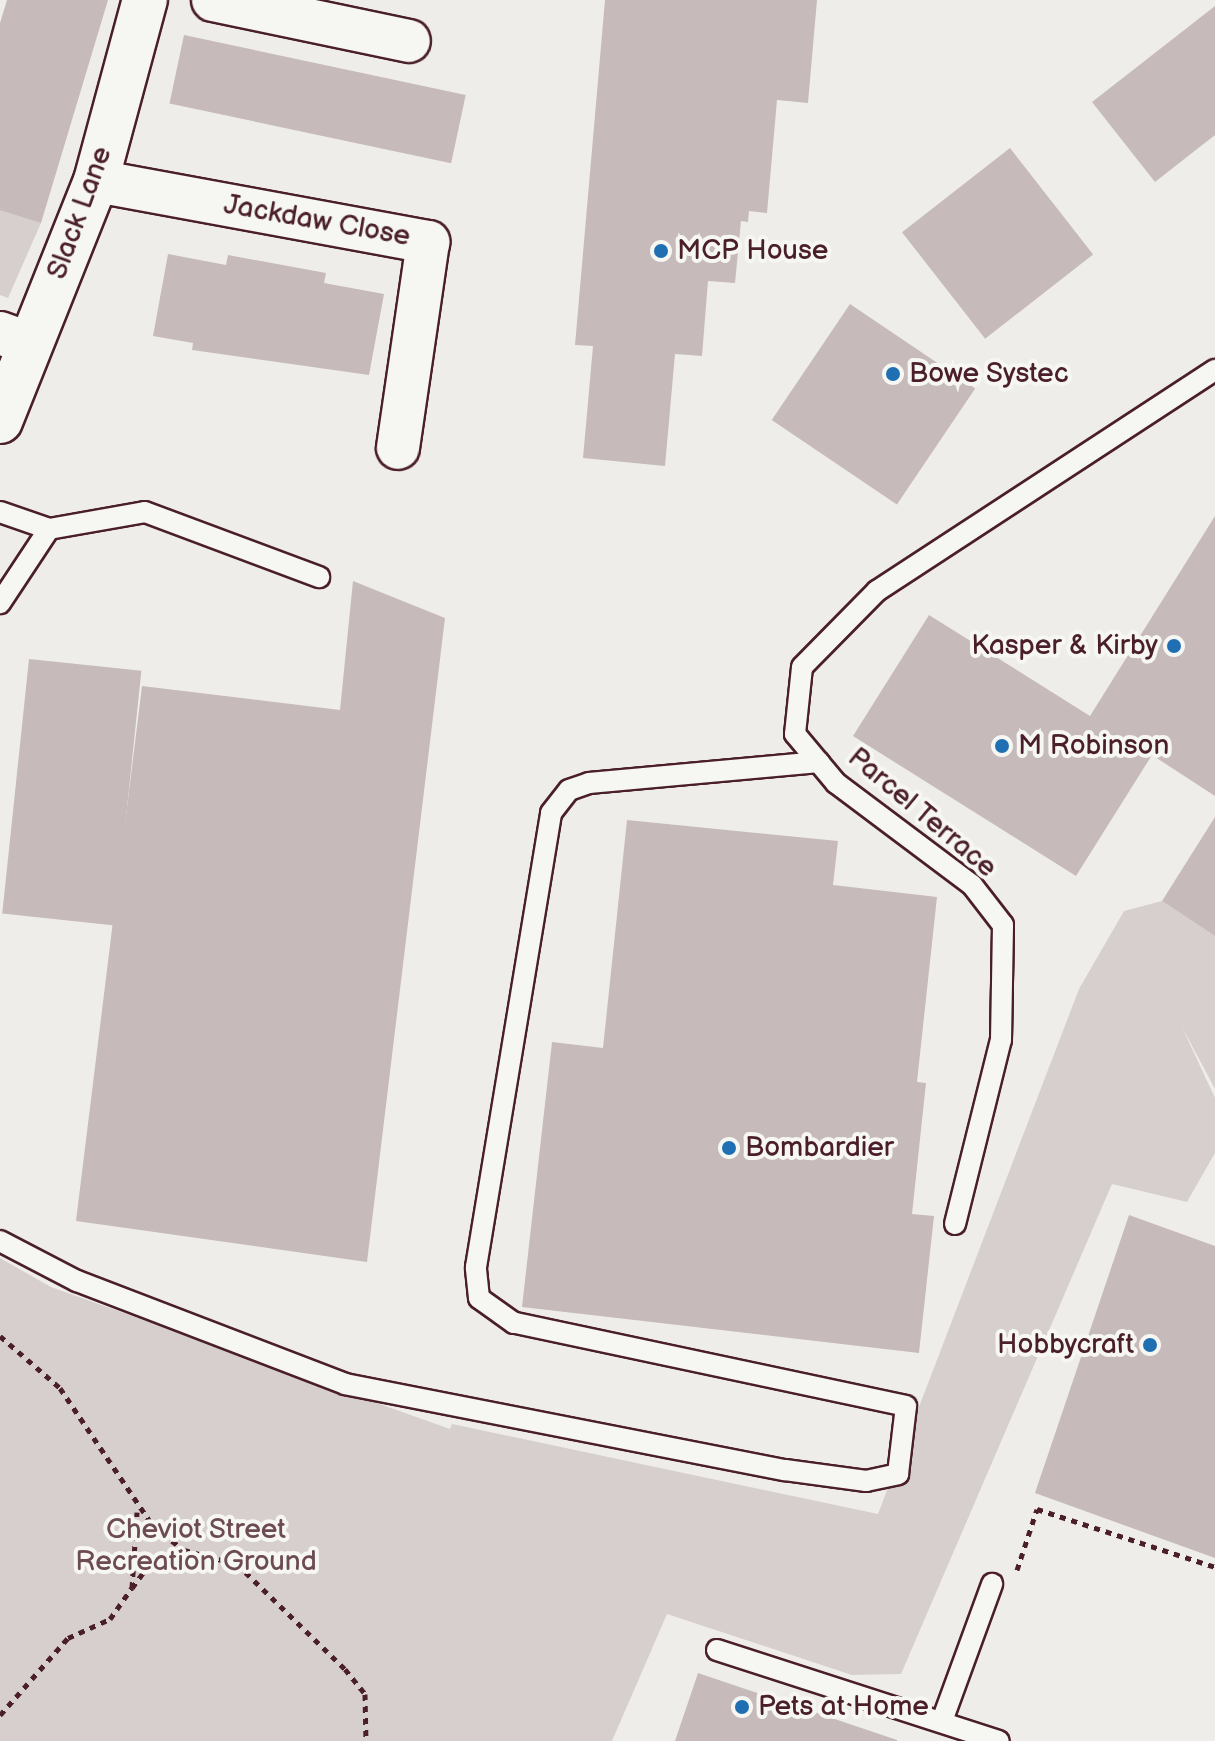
<!DOCTYPE html>
<html>
<head>
<meta charset="utf-8">
<style>
  body { margin:0 }
  #map { position:relative; width:1215px; height:1741px; overflow:hidden; background:#efedea; font-family:"Balsamiq Sans",sans-serif }
  div>[style] { position:absolute }
  .green>* { inset:0; background:#d7cfce }
  .building>* { inset:0; background:#c6babb; transform-origin:0 0 }
  .path>* { height:5px; margin-top:-2.5px; transform-origin:0; background:repeating-linear-gradient(90deg,#4a1f2b 0 6px,transparent 0 12px) }
  .roads { filter:drop-shadow(2px 0 #4a1f2b) drop-shadow(-2px 0 #4a1f2b) drop-shadow(0 2px #4a1f2b) drop-shadow(0 -2px #4a1f2b) }
  .service>* { height:20px; margin:-10px; padding:0 10px; transform-origin:10px; border-radius:10px; background:#f6f6f2 }
  .minor>* { height:42px; margin:-21px; padding:0 21px; transform-origin:21px; border-radius:21px; background:#f6f6f2 }
  .tertiary>* { height:44px; margin:-22px; padding:0 22px; transform-origin:22px; border-radius:22px; background:#f6f6f2 }
  .dots>* { width:22px; height:22px; translate:-50% -50%; box-sizing:border-box; border:4px solid #f6f6f2; border-radius:50% }
  span { translate:-50% -50%; white-space:nowrap; text-align:center; line-height:1.15; -webkit-text-stroke:8px #f6f6f2; paint-order:stroke }
  .street-label { font-size:28px; color:#4a1f2b }
  .poi-label { font-size:28px; color:#4a1f2b }
  .left { translate:0 -50%; text-align:left }
  .right { translate:-100% -50%; text-align:right }
  .park-label { font-size:28px; color:#6d4b54 }
</style>
</head>
<body>
<div id="map">
  <div class="green">
    <i style="clip-path:polygon(0 208px,41px 223px,8px 298px,0 295px)"></i>
    <i style="clip-path:polygon(1162px 901px,1215px 936px,1215px 1089px,1182px 1027px,1215px 1098px,1215px 1153px,1187px 1202px,1112px 1184px,901px 1674px,852px 1675px,667px 1614px,612px 1741px,0 1741px,0 1258px,51px 1287px,450px 1429px,452px 1424px,878px 1514px,1079px 989px,1124px 911px)"></i>
  </div>
  <div class="building">
    <i style="clip-path:polygon(7px 0,108px 0,41px 223px,0 210px,0 23px)"></i>
    <i style="clip-path:polygon(605px 0,817px 0,808px 103px,777px 100px,767px 213px,749px 211px,748px 222px,741px 221px,735px 283px,708px 281px,702px 356px,675px 354px,665px 466px,583px 458px,593px 346px,575px 345px)"></i>
    <i style="clip-path:polygon(1215px 6px,1215px 135px,1155px 182px,1092px 102px)"></i>
    <i style="left:184px;top:35px;width:288px;height:70px;rotate:12deg"></i>
    <i style="left:1010px;top:148px;width:135px;height:137px;rotate:52deg"></i>
    <i style="clip-path:polygon(168px 254px,226px 265px,228px 255px,326px 273px,324px 283px,384px 294px,369px 375px,192px 350px,193px 343px,153px 336px)"></i>
    <i style="left:850px;top:304px;width:151px;height:140px;rotate:34deg"></i>
    <i style="clip-path:polygon(1215px 516px,1215px 796px,1152px 755px,1076px 876px,853px 736px,929px 615px,1090px 716px)"></i>
    <i style="clip-path:polygon(353px 581px,445px 618px,367px 1262px,76px 1221px,142px 686px,340px 710px)"></i>
    <i style="left:29px;top:659px;width:113px;height:256px;rotate:6deg"></i>
    <i style="clip-path:polygon(1215px 817px,1215px 936px,1162px 901px)"></i>
    <i style="clip-path:polygon(627px 820px,838px 841px,833px 885px,937px 897px,917px 1082px,926px 1083px,912px 1214px,934px 1216px,919px 1353px,522px 1307px,552px 1042px,603px 1048px)"></i>
    <i style="clip-path:polygon(1129px 1215px,1215px 1246px,1215px 1558px,1035px 1493px)"></i>
    <i style="clip-path:polygon(698px 1673px,897px 1740px,897px 1741px,675px 1741px)"></i>
  </div>
  <div class="path">
    <i style="left:0;top:1336px;width:79px;rotate:40.9deg"></i>
    <i style="left:60px;top:1388px;width:166px;rotate:56deg"></i>
    <i style="left:153px;top:1526px;width:39px;rotate:38deg"></i>
    <i style="left:184px;top:1550px;width:55px;rotate:14.8deg"></i>
    <i style="left:237px;top:1564px;width:151px;rotate:44.2deg"></i>
    <i style="left:345px;top:1669px;width:32px;rotate:51deg"></i>
    <i style="left:365px;top:1694px;width:47px;rotate:88.8deg"></i>
    <i style="left:1017px;top:1570px;width:64px;rotate:-71.8deg"></i>
    <i style="left:1037px;top:1509px;width:187px;rotate:18deg"></i>
    <i style="left:132px;top:1588px;width:22px;rotate:-54deg"></i>
    <i style="left:145px;top:1570px;width:44px;rotate:-27.1deg"></i>
    <i style="left:0;top:1715px;width:103px;rotate:-48.6deg"></i>
    <i style="left:68px;top:1638px;width:46px;rotate:-24.3deg"></i>
    <i style="left:110px;top:1619px;width:38px;rotate:-55deg"></i>
    <i style="left:132px;top:1588px;width:76px;rotate:-86.2deg"></i>
  </div>
  <div class="roads">
    <div class="service">
      <i style="left:0;top:512px;width:52px;rotate:19.1deg"></i>
      <i style="left:49px;top:529px;width:89px;rotate:123.5deg"></i>
      <i style="left:49px;top:529px;width:97px;rotate:-10deg"></i>
      <i style="left:145px;top:512px;width:186px;rotate:20.5deg"></i>
      <i style="left:955px;top:1224px;width:190px;rotate:-76deg"></i>
      <i style="left:1001px;top:1040px;width:115px;rotate:-89deg"></i>
      <i style="left:1003px;top:925px;width:51px;rotate:-127.8deg"></i>
      <i style="left:972px;top:885px;width:170px;rotate:-143.1deg"></i>
      <i style="left:836px;top:783px;width:64px;rotate:-129.9deg"></i>
      <i style="left:795px;top:734px;width:67px;rotate:-84deg"></i>
      <i style="left:802px;top:667px;width:107px;rotate:-45.4deg"></i>
      <i style="left:877px;top:591px;width:404px;rotate:-33.2deg"></i>
      <i style="left:0;top:1241px;width:87px;rotate:27.5deg"></i>
      <i style="left:77px;top:1281px;width:287px;rotate:21deg"></i>
      <i style="left:345px;top:1384px;width:448px;rotate:11.1deg"></i>
      <i style="left:785px;top:1470px;width:82px;rotate:7.7deg"></i>
      <i style="left:866px;top:1481px;width:33px;rotate:-12deg"></i>
      <i style="left:898px;top:1474px;width:68px;rotate:-83.3deg"></i>
      <i style="left:906px;top:1406px;width:401px;rotate:-168deg"></i>
      <i style="left:514px;top:1323px;width:43px;rotate:-144.5deg"></i>
      <i style="left:479px;top:1298px;width:31px;rotate:-96deg"></i>
      <i style="left:476px;top:1267px;width:460px;rotate:-80.6deg"></i>
      <i style="left:551px;top:813px;width:29px;rotate:-52deg"></i>
      <i style="left:569px;top:790px;width:21px;rotate:-19deg"></i>
      <i style="left:589px;top:783px;width:231px;rotate:-5.2deg"></i>
      <i style="left:717px;top:1650px;width:296px;rotate:17.9deg"></i>
      <i style="left:942px;top:1721px;width:146px;rotate:-69.9deg"></i>
    </div>
    <div class="minor">
      <i style="left:213px;top:0;width:200px;rotate:11.8deg"></i>
      <i style="left:96px;top:181px;width:338px;rotate:10.4deg"></i>
      <i style="left:428px;top:242px;width:208px;rotate:98.3deg"></i>
      <i style="left:0;top:333px;width:33px;rotate:20deg"></i>
    </div>
    <div class="tertiary">
      <i style="left:0;top:421px;width:258px;rotate:-68.2deg"></i>
      <i style="left:96px;top:181px;width:188px;rotate:-74.9deg"></i>
    </div>
  </div>
  <div class="dots">
    <i style="left:661px;top:251px;background:#1f6fb2"></i>
    <i style="left:893px;top:374px;background:#1f6fb2"></i>
    <i style="left:1174px;top:646px;background:#1f6fb2"></i>
    <i style="left:1002px;top:746px;background:#1f6fb2"></i>
    <i style="left:729px;top:1148px;background:#1f6fb2"></i>
    <i style="left:1150px;top:1345px;background:#1f6fb2"></i>
    <i style="left:742px;top:1707px;background:#1f6fb2"></i>
  </div>
  <div class="street-label">
    <span style="left:80px;top:213px;rotate:-70deg">Slack Lane</span>
    <span style="left:317px;top:221px;rotate:10deg">Jackdaw Close</span>
    <span style="left:922px;top:813px;rotate:40deg">Parcel Terrace</span>
  </div>
  <div class="poi-label">
    <span class="left" style="left:677px;top:251px">MCP House</span>
    <span class="left" style="left:909px;top:374px">Bowe Systec</span>
    <span class="right" style="left:1158px;top:646px">Kasper &amp; Kirby</span>
    <span class="left" style="left:1018px;top:746px">M Robinson</span>
    <span class="left" style="left:745px;top:1148px">Bombardier</span>
    <span class="right" style="left:1134px;top:1345px">Hobbycraft</span>
    <span class="left" style="left:758px;top:1707px">Pets at Home</span>
  </div>
  <div class="park-label">
    <span style="left:196px;top:1546px">Cheviot Street<br>Recreation Ground</span>
  </div>
</div>
</body>
</html>
